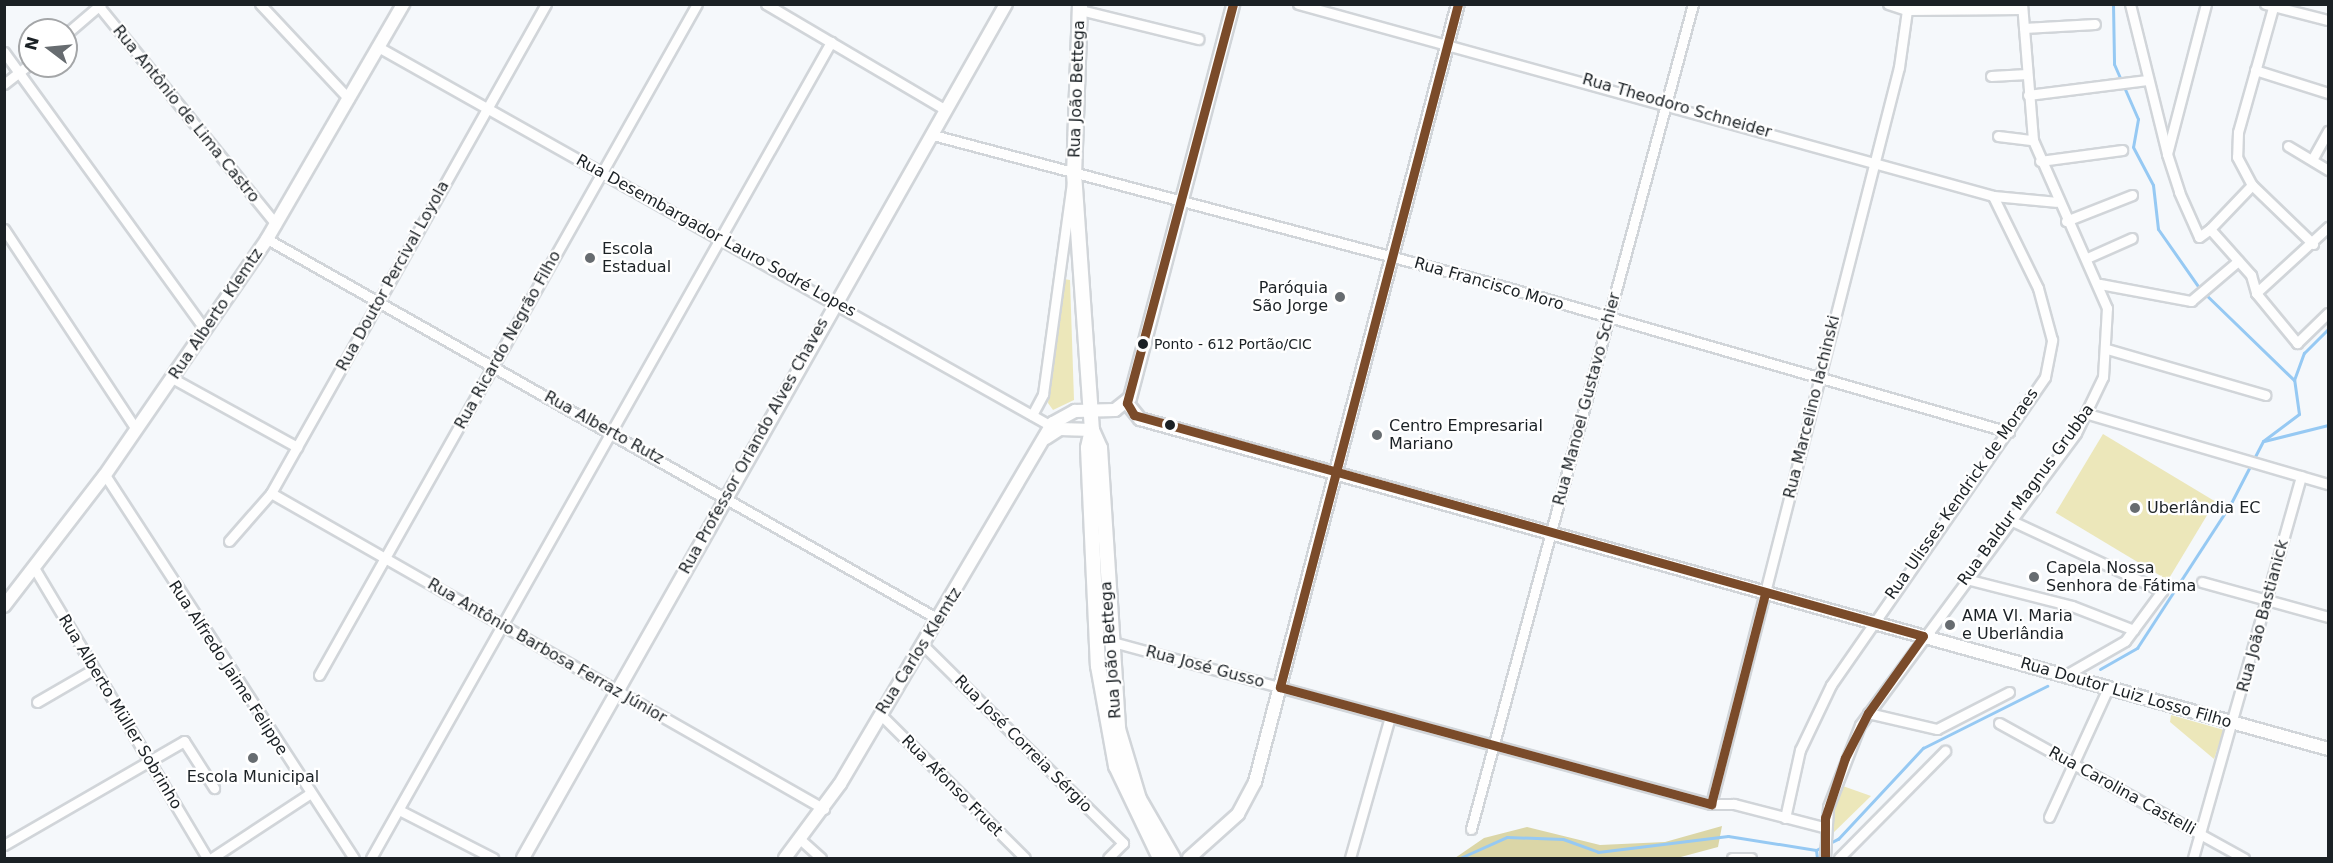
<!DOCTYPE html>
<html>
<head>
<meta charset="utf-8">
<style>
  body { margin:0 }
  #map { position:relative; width:2333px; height:863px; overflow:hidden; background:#f5f8fb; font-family:"DejaVu Sans",sans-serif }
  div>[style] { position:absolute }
  .green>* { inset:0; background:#ece7ba; transform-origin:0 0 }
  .forest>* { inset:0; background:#dbd6a7 }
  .stream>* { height:3px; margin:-1.5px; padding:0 1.5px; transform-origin:1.5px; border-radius:1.5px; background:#96c9f3 }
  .roads { filter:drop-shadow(2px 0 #d1d5d9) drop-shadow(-2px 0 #d1d5d9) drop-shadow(0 2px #d1d5d9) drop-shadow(0 -2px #d1d5d9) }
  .street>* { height:9px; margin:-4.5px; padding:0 4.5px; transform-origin:4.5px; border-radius:4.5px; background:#fefefe }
  .secondary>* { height:12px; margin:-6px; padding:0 6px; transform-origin:6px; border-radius:6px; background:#fefefe }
  .primary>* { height:14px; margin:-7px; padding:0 7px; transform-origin:7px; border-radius:7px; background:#fefefe }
  .bus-1>* { height:9px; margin:-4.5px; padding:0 4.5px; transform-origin:4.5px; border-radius:4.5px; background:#7a4b2a }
  .dots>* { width:16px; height:16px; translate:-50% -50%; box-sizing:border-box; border:3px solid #fff; border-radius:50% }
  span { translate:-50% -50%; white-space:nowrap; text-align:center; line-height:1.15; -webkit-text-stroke:4.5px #fff; paint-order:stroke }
  .bus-label { font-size:14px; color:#1b2125 }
  .left { translate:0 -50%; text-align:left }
  .street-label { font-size:16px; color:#1b2125 }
  .poi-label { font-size:16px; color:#1b2125 }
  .right { translate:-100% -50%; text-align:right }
  .frame { position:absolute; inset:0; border:6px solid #1b2125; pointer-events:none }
  .north { position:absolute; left:18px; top:18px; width:60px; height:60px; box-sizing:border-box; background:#fff; border:2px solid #a4a6a8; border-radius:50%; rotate:286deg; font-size:16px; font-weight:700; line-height:24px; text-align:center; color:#1b2125 }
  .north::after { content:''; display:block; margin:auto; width:21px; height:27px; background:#676c70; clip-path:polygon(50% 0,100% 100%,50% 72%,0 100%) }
</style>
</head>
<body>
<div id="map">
  <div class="green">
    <i style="clip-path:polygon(1064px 279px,1070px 280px,1074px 400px,1053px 410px,1048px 403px)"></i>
    <i style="left:2103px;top:434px;width:131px;height:92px;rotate:31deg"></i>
    <i style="clip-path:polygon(2171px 715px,2224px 730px,2214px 759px,2170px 722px)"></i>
    <i style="clip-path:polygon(1840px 785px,1871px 796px,1829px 837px,1830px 822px)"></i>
  </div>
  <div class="forest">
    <i style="clip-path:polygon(1722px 826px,1718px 847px,1677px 858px,1455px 858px,1484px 838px,1527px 827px,1600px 845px,1665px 842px)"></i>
  </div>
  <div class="stream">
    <i style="left:2113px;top:4px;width:60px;rotate:89deg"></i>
    <i style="left:2114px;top:64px;width:60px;rotate:66.4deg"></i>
    <i style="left:2138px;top:119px;width:28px;rotate:100deg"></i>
    <i style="left:2133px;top:147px;width:43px;rotate:62.2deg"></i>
    <i style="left:2153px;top:185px;width:44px;rotate:83.5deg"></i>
    <i style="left:2158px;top:229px;width:73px;rotate:55deg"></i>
    <i style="left:2200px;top:289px;width:131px;rotate:44.1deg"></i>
    <i style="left:2264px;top:441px;width:66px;rotate:-14deg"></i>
    <i style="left:2100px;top:669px;width:43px;rotate:-29.6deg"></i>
    <i style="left:2137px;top:648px;width:171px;rotate:-57deg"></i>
    <i style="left:2230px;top:505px;width:72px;rotate:-62.7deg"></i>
    <i style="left:2263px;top:441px;width:45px;rotate:-36.9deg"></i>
    <i style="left:2299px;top:414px;width:34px;rotate:-98deg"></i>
    <i style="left:2294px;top:380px;width:29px;rotate:-70deg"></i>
    <i style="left:2304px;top:353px;width:34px;rotate:-45deg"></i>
    <i style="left:1816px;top:850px;width:8px;rotate:83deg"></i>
    <i style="left:1460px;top:858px;width:51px;rotate:-24.1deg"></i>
    <i style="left:1507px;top:837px;width:56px;rotate:2deg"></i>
    <i style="left:1563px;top:839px;width:37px;rotate:20deg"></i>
    <i style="left:1598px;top:852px;width:131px;rotate:-7deg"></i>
    <i style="left:1728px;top:836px;width:89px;rotate:9deg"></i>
    <i style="left:1816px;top:850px;width:25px;rotate:-27deg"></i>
    <i style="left:1838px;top:839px;width:125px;rotate:-47deg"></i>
    <i style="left:1923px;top:748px;width:139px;rotate:-26.6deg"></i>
  </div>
  <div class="roads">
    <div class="street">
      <i style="left:97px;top:4px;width:284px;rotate:50.9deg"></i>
      <i style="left:260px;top:4px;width:130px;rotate:46.9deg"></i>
      <i style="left:766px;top:4px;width:209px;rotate:30.5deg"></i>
      <i style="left:1298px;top:4px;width:721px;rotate:15.44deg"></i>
      <i style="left:1993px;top:196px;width:63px;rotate:5.4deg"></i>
      <i style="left:1888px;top:4px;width:20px;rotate:18deg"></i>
      <i style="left:1907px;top:10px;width:115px;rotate:-0.5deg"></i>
      <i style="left:2130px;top:4px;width:154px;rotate:76.1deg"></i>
      <i style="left:2206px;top:4px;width:155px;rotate:104.6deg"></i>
      <i style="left:2167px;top:154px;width:40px;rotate:72deg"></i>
      <i style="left:2179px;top:192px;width:49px;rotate:66deg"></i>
      <i style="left:2199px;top:237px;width:14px;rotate:-36deg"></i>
      <i style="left:2210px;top:229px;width:62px;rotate:48.3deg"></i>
      <i style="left:2251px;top:275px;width:19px;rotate:74deg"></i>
      <i style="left:2256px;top:293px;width:65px;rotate:50.6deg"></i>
      <i style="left:2297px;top:343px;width:43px;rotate:-44.1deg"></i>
      <i style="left:2265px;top:4px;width:65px;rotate:14.3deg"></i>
      <i style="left:2274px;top:4px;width:133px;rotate:105.7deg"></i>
      <i style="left:2238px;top:132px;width:25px;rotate:92deg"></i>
      <i style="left:2237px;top:157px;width:32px;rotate:62deg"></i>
      <i style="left:2252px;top:185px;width:85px;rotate:44deg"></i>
      <i style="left:1080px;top:10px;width:122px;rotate:13.8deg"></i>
      <i style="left:2024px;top:28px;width:71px;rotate:-3.2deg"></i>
      <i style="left:66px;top:34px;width:46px;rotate:-40.6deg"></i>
      <i style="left:380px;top:48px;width:770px;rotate:29.39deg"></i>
      <i style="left:4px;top:52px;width:343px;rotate:54.1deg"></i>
      <i style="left:2255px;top:70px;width:77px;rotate:17.5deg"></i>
      <i style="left:1991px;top:76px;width:36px;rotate:-3deg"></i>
      <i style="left:4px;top:84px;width:33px;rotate:-38deg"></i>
      <i style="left:2028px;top:95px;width:120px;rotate:-7.2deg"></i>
      <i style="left:933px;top:135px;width:577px;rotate:14.85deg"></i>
      <i style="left:1491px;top:283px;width:539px;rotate:16.05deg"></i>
      <i style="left:1998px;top:136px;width:35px;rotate:7deg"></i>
      <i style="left:2288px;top:146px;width:47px;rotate:31deg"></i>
      <i style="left:2313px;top:158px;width:31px;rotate:-61deg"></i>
      <i style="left:2040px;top:161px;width:83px;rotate:-7.6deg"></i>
      <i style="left:2066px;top:221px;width:71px;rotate:-21.5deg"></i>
      <i style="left:4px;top:229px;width:240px;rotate:56.6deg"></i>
      <i style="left:2210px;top:229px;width:61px;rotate:-46.3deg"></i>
      <i style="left:267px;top:239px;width:771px;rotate:29.52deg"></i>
      <i style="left:2087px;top:258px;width:49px;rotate:-24deg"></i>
      <i style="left:2100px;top:284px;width:93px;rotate:10.6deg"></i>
      <i style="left:2191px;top:301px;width:62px;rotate:-40.4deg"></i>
      <i style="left:2256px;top:293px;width:98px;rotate:-42.5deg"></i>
      <i style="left:2107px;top:349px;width:165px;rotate:16.2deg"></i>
      <i style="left:172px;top:378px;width:143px;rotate:28.9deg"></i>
      <i style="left:2088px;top:414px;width:250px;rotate:16.3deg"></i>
      <i style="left:1032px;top:415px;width:24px;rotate:-62deg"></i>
      <i style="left:1043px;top:394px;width:215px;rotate:-82.2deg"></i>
      <i style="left:105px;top:475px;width:457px;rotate:57deg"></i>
      <i style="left:271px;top:493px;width:637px;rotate:29.74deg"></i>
      <i style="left:2010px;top:520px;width:168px;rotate:25deg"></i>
      <i style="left:2162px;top:591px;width:62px;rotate:126.5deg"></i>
      <i style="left:2125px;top:641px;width:70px;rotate:150.2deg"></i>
      <i style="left:229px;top:541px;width:64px;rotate:-48.8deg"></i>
      <i style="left:271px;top:493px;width:561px;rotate:-60.65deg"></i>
      <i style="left:33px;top:566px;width:340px;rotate:59.2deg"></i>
      <i style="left:1966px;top:579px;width:109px;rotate:14.3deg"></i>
      <i style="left:2072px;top:606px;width:66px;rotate:21.2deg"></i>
      <i style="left:2202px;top:582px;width:131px;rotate:15.5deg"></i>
      <i style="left:1109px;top:641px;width:624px;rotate:15.15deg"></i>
      <i style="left:1711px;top:804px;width:23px"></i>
      <i style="left:1734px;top:804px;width:92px;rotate:14.5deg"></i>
      <i style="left:922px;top:644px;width:283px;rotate:44.7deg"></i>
      <i style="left:1123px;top:843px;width:21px;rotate:135deg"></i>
      <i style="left:319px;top:675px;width:770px;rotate:-60.61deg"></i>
      <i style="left:37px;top:702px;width:66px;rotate:-30.1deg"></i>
      <i style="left:1868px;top:713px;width:71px;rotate:13.1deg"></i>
      <i style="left:1937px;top:729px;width:81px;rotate:-27.2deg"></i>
      <i style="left:880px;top:714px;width:204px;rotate:44.8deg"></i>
      <i style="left:1999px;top:723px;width:280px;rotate:28.9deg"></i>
      <i style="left:1711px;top:804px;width:761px;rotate:-75.69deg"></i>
      <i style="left:1899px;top:67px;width:58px;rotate:-82deg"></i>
      <i style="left:399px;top:810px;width:106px;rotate:27.1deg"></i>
      <i style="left:2049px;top:817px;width:142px;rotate:-65.4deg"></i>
      <i style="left:1785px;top:818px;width:70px;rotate:-77.6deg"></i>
      <i style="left:1800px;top:750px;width:72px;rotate:-64.5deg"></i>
      <i style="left:1831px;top:685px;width:375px;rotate:-55.2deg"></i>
      <i style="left:2045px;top:377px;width:38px;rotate:-79deg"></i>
      <i style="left:2052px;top:340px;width:54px;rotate:-105.1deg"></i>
      <i style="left:2038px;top:288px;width:102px;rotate:-116.1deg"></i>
      <i style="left:1471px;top:829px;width:854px;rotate:-74.94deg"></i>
      <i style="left:801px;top:840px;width:27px;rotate:42deg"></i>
      <i style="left:4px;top:845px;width:208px;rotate:-30deg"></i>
      <i style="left:184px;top:741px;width:56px;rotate:57.4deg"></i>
      <i style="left:212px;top:858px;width:116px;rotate:-33.4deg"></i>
      <i style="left:371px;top:858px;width:937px;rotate:-60.59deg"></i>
      <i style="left:1350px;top:858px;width:147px;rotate:-74.2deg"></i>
      <i style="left:1732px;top:858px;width:19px"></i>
      <i style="left:1825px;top:858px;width:51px;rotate:-86.6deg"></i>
      <i style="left:1828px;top:807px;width:88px;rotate:-68.7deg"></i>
      <i style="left:1860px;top:725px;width:363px;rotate:-53.5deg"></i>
      <i style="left:2076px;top:433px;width:62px;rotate:-64.3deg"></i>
      <i style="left:2103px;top:377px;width:69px;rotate:-86.7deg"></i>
      <i style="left:2107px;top:308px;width:184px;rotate:-113.8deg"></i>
      <i style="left:2033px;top:140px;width:136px;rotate:-94.6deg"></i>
      <i style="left:1839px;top:858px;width:151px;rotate:-45.3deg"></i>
      <i style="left:2193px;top:858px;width:397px;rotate:-74.2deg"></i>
    </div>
    <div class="secondary">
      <i style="left:1127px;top:403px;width:21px;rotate:51deg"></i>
      <i style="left:1140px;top:419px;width:1233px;rotate:15.52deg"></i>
      <i style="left:1046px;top:438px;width:17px;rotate:-33deg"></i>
      <i style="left:1060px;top:429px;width:32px;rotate:2deg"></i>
      <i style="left:4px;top:606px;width:165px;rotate:-52.4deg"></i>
      <i style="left:105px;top:475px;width:286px;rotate:-55.5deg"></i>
      <i style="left:267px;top:239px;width:272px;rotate:-59.9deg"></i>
      <i style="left:523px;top:858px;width:981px;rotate:-60.51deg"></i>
      <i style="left:785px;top:858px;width:92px;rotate:-53.4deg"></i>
      <i style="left:840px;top:784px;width:419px;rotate:-59.5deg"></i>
      <i style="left:1053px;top:423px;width:25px;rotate:-29deg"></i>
      <i style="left:1075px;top:411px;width:40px;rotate:-1.4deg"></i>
      <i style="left:1115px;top:410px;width:19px;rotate:-39deg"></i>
      <i style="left:1130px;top:398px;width:407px;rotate:-75.3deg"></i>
      <i style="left:1189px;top:858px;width:66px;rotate:-41.9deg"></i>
      <i style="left:1238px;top:814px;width:36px;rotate:-62deg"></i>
      <i style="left:1255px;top:782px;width:804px;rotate:-75.38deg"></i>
    </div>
    <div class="primary">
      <i style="left:1080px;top:4px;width:169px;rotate:92deg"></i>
      <i style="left:1074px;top:173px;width:258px;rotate:86deg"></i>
      <i style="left:1092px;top:430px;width:18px;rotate:103deg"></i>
      <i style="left:1088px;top:448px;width:218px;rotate:87.4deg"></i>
      <i style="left:1098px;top:666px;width:102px;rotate:79.8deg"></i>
      <i style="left:1116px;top:766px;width:102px;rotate:64.4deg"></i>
      <i style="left:1092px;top:430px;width:20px;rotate:66deg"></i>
      <i style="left:1100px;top:448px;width:282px;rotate:86.3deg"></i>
      <i style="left:1118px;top:729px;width:73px;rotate:73.3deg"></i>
      <i style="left:1139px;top:799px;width:68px;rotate:60deg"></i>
    </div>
  </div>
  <div class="bus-1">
    <i style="left:1233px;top:4px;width:413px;rotate:104.9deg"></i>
    <i style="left:1127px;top:403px;width:14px;rotate:60deg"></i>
    <i style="left:1134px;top:415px;width:819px;rotate:15.65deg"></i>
    <i style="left:1923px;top:636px;width:95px;rotate:125.5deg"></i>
    <i style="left:1868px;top:713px;width:51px;rotate:117.1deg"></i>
    <i style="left:1845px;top:758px;width:63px;rotate:108.4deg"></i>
    <i style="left:1825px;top:818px;width:40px;rotate:90deg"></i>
    <i style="left:1458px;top:4px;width:706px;rotate:104.61deg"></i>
    <i style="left:1280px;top:687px;width:447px;rotate:15.2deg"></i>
    <i style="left:1711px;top:804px;width:218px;rotate:-75.6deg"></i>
  </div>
  <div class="dots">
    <i style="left:590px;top:258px;background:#676c70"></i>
    <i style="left:1340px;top:297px;background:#676c70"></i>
    <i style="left:1143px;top:344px;background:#1b2125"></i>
    <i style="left:1170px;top:425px;background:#1b2125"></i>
    <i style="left:1377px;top:435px;background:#676c70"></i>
    <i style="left:2135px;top:508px;background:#676c70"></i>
    <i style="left:2034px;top:577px;background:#676c70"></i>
    <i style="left:1950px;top:625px;background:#676c70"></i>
    <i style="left:253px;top:758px;background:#676c70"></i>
  </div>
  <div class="bus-label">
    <span class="left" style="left:1154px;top:344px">Ponto - 612 Portão/CIC</span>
  </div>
  <div class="street-label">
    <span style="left:1077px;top:89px;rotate:-88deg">Rua João Bettega</span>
    <span style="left:1677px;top:106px;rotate:16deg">Rua Theodoro Schneider</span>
    <span style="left:186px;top:114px;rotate:51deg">Rua Antônio de Lima Castro</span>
    <span style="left:716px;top:236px;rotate:29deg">Rua Desembargador Lauro Sodré Lopes</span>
    <span style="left:393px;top:276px;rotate:-61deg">Rua Doutor Percival Loyola</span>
    <span style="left:1489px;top:284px;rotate:16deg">Rua Francisco Moro</span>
    <span style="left:216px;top:314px;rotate:-56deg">Rua Alberto Klemtz</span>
    <span style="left:508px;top:340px;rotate:-61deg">Rua Ricardo Negrão Filho</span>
    <span style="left:1587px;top:399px;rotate:-75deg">Rua Manoel Gustavo Schier</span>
    <span style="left:1812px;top:407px;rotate:-76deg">Rua Marcelino Iachinski</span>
    <span style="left:604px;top:428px;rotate:29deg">Rua Alberto Rutz</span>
    <span style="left:754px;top:446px;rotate:-61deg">Rua Professor Orlando Alves Chaves</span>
    <span style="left:1962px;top:494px;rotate:-55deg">Rua Ulisses Kendrick de Moraes</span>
    <span style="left:2026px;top:495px;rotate:-54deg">Rua Baldur Magnus Grubba</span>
    <span style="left:2263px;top:616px;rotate:-75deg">Rua João Bastianick</span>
    <span style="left:1111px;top:650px;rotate:-94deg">Rua João Bettega</span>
    <span style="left:547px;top:651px;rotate:30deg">Rua Antônio Barbosa Ferraz Júnior</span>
    <span style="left:919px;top:651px;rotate:-58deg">Rua Carlos Klemtz</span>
    <span style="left:1205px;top:667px;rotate:15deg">Rua José Gusso</span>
    <span style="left:228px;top:668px;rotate:57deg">Rua Alfredo Jaime Felippe</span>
    <span style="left:2126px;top:693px;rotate:16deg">Rua Doutor Luiz Losso Filho</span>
    <span style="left:120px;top:712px;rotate:59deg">Rua Alberto Müller Sobrinho</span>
    <span style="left:1023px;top:744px;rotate:45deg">Rua José Correia Sérgio</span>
    <span style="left:952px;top:786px;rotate:45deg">Rua Afonso Fruet</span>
    <span style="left:2122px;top:791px;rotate:29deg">Rua Carolina Castelli</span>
  </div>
  <div class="poi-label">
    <span class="left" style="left:602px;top:258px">Escola<br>Estadual</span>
    <span class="right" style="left:1328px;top:297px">Paróquia<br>São Jorge</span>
    <span class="left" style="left:1389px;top:435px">Centro Empresarial<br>Mariano</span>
    <span class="left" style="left:2147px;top:508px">Uberlândia EC</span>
    <span class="left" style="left:2046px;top:577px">Capela Nossa<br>Senhora de Fátima</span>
    <span class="left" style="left:1962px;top:625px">AMA Vl. Maria<br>e Uberlândia</span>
    <span style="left:253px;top:777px">Escola Municipal</span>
  </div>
  <div class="frame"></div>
  <div class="north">N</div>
</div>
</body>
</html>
